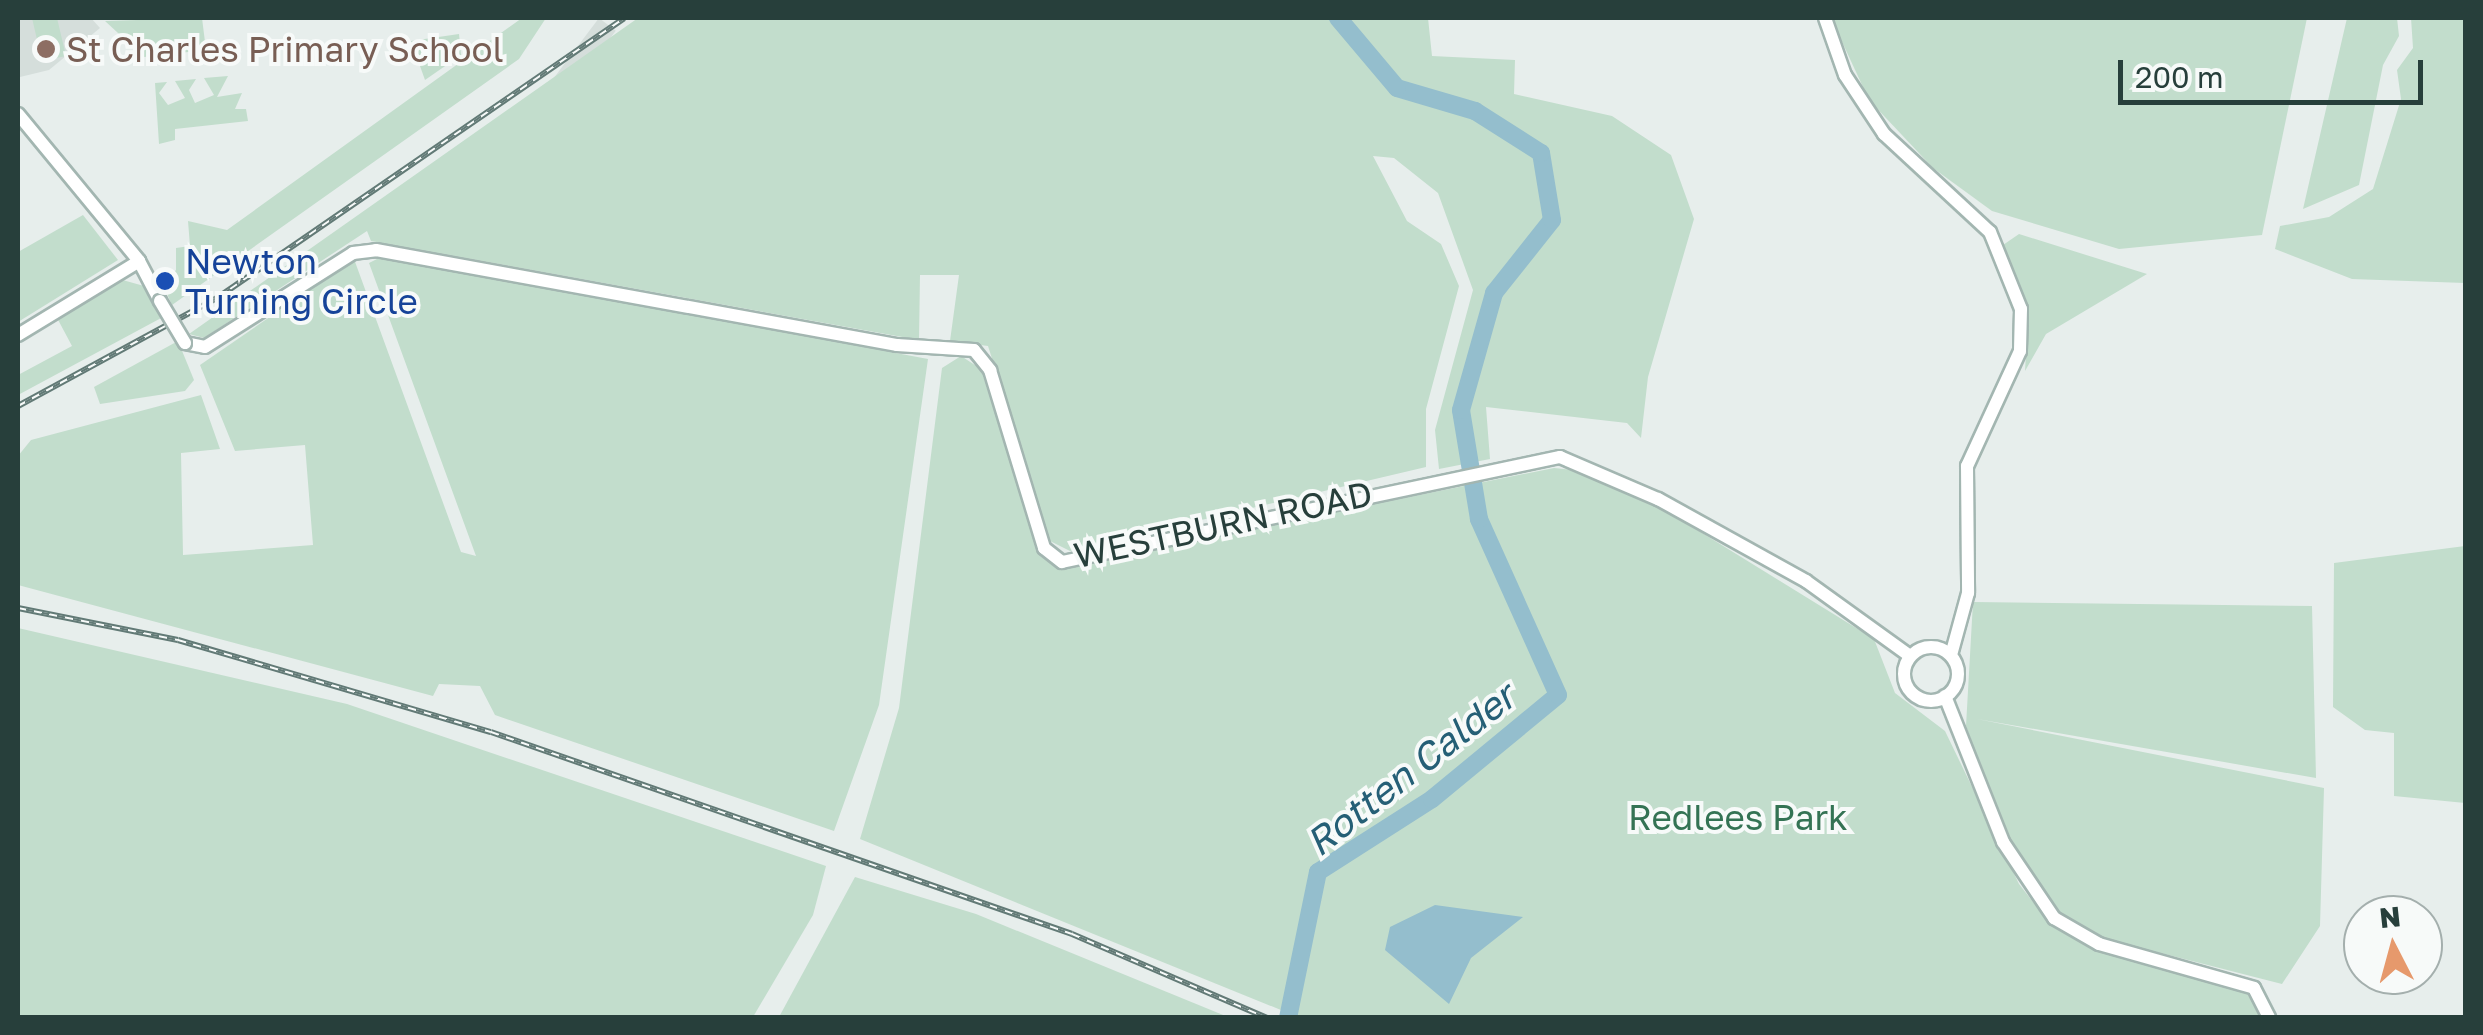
<!DOCTYPE html>
<html>
<head>
<meta charset="utf-8">
<style>
  body { margin:0 }
  #map { position:relative; width:2483px; height:1035px; overflow:hidden; background:#e7eeec; font-family:"Golos Text",sans-serif }
  div>[style] { position:absolute }
  .built>* { inset:0; background:#d5dedb; transform-origin:0 0 }
  .green>* { inset:0; background:#c2ddcc }
  .water>* { inset:0; background:#94becd }
  .river>* { height:18px; margin:-9px; padding:0 9px; transform-origin:9px; border-radius:9px; background:#94becd }
  .roads { filter:drop-shadow(2px 0 #a3b6b1) drop-shadow(-2px 0 #a3b6b1) drop-shadow(0 2px #a3b6b1) drop-shadow(0 -2px #a3b6b1) }
  .secondary>* { height:12px; margin:-6px; padding:0 6px; transform-origin:6px; border-radius:6px; background:#fff }
  .secondary>.ring { margin:-6px; padding:0; box-sizing:content-box; background:none; border:12px solid #fff; border-radius:50% }
  .rail>* { height:6px; margin-top:-3px; transform-origin:0; background:repeating-linear-gradient(90deg,#f7faf9 0 8px,#627a76 0 16px); box-sizing:border-box; border-block:2px solid #627a76 }
  .bridges { filter:drop-shadow(2px 0 #a3b6b1) drop-shadow(-2px 0 #a3b6b1) drop-shadow(0 2px #a3b6b1) drop-shadow(0 -2px #a3b6b1) }
  .secondary-bridge>* { height:12px; margin:-6px; padding:0 6px; transform-origin:6px; border-radius:6px; background:#fff }
  .dots>* { width:28px; height:28px; translate:-50% -50%; box-sizing:border-box; border:5px solid #f7faf9; border-radius:50% }
  span { translate:-50% -50%; white-space:nowrap; text-align:center; line-height:1.15; -webkit-text-stroke:8px #f7faf9; paint-order:stroke }
  .education-label { font-size:35px; color:#785e54 }
  .left { translate:0 -50%; text-align:left }
  .transit-label { font-size:35px; color:#164399 }
  .street-label { font-size:35px; color:#273f3b }
  .park-label { font-size:35px; color:#347354 }
  .water-label { font-size:38px; color:#255f76; font-style:italic }
  .frame { position:absolute; inset:0; border:20px solid #273f3b; pointer-events:none }
  .north { position:absolute; left:2343px; top:895px; width:100px; height:100px; box-sizing:border-box; background:#f7faf9; border:2px solid #a4afad; border-radius:50%; rotate:354deg; font-size:28px; font-weight:700; line-height:40px; text-align:center; color:#273f3b }
  .north::after { content:''; display:block; margin:auto; width:35px; height:45px; background:#e6996c; clip-path:polygon(50% 0,100% 100%,50% 72%,0 100%) }
  .scale { position:absolute; left:2118px; top:60px; width:305px; height:45px; box-sizing:border-box; border:5px solid #273f3b; border-top:0; padding-left:12px; font-size:30px; line-height:35px; white-space:nowrap; color:#273f3b; -webkit-text-stroke:8px #f7faf9; paint-order:stroke }
</style>
</head>
<body>
<div id="map">
  <div class="built">
    <i style="clip-path:polygon(18px 18px,91px 18px,100px 28px,49px 70px,20px 77px)"></i>
    <i style="left:599px;top:18px;width:21px;height:336px;rotate:37deg"></i>
  </div>
  <div class="green">
    <i style="clip-path:polygon(32px 18px,57px 18px,66px 56px,42px 61px)"></i>
    <i style="clip-path:polygon(202px 18px,206px 50px,144px 57px,105px 21px)"></i>
    <i style="clip-path:polygon(522px 18px,546px 18px,519px 59px,172px 305px,163px 285px,176px 270px,176px 248px,190px 246px,188px 221px,227px 230px)"></i>
    <i style="clip-path:polygon(638px 18px,1428px 18px,1432px 56px,1515px 60px,1514px 94px,1612px 116px,1671px 155px,1694px 219px,1648px 377px,1641px 438px,1627px 423px,1486px 407px,1490px 459px,1439px 469px,1435px 430px,1473px 290px,1438px 193px,1394px 158px,1373px 156px,1407px 221px,1441px 244px,1459px 286px,1426px 409px,1426px 467px,1070px 551px,1050px 541px,988px 346px,950px 341px,959px 275px,920px 275px,919px 340px,371px 241px,367px 231px,204px 338px,189px 334px)"></i>
    <i style="clip-path:polygon(1831px 18px,2307px 18px,2262px 235px,2119px 249px,1992px 211px,1933px 168px,1869px 100px)"></i>
    <i style="clip-path:polygon(2347px 18px,2397px 18px,2399px 36px,2383px 65px,2359px 185px,2303px 209px)"></i>
    <i style="clip-path:polygon(2411px 18px,2465px 18px,2465px 283px,2352px 279px,2275px 249px,2280px 226px,2329px 217px,2373px 189px,2401px 99px,2397px 70px,2413px 48px)"></i>
    <i style="clip-path:polygon(459px 34px,461px 55px,425px 80px,411px 41px)"></i>
    <i style="clip-path:polygon(228px 76px,217px 97px,242px 93px,235px 109px,246px 109px,248px 121px,175px 129px,175px 140px,159px 144px,155px 83px,167px 82px,159px 93px,168px 105px,185px 98px,175px 81px,196px 79px,189px 90px,195px 103px,214px 95px,204px 78px)"></i>
    <i style="clip-path:polygon(83px 215px,118px 260px,18px 322px,18px 252px)"></i>
    <i style="clip-path:polygon(2019px 234px,2147px 274px,2046px 334px,2025px 371px,2028px 321px,2003px 245px)"></i>
    <i style="clip-path:polygon(381px 257px,928px 359px,879px 705px,834px 831px,495px 715px,480px 686px,439px 684px,433px 696px,18px 585px,18px 456px,31px 440px,201px 395px,220px 449px,181px 453px,183px 555px,313px 545px,305px 445px,235px 451px,200px 365px,354px 259px,461px 552px,476px 556px,369px 263px)"></i>
    <i style="clip-path:polygon(119px 279px,144px 286px,163px 317px,18px 395px,18px 375px,72px 346px,56px 316px)"></i>
    <i style="clip-path:polygon(178px 341px,194px 380px,185px 391px,100px 404px,94px 387px)"></i>
    <i style="clip-path:polygon(961px 356px,981px 369px,1038px 551px,1060px 567px,1554px 468px,1584px 471px,1673px 515px,1874px 639px,1895px 693px,1945px 731px,2019px 884px,2051px 925px,2108px 953px,2245px 991px,2263px 1017px,1298px 1017px,860px 839px,899px 708px,942px 368px)"></i>
    <i style="clip-path:polygon(2465px 546px,2465px 803px,2394px 796px,2394px 733px,2365px 730px,2333px 707px,2334px 563px)"></i>
    <i style="clip-path:polygon(1973px 602px,2312px 606px,2316px 778px,1977px 719px,2324px 788px,2320px 926px,2282px 984px,2102px 938px,2054px 909px,2008px 839px,1966px 726px)"></i>
    <i style="clip-path:polygon(18px 628px,347px 704px,826px 866px,813px 915px,753px 1017px,18px 1017px)"></i>
    <i style="clip-path:polygon(855px 877px,976px 914px,1228px 1017px,779px 1017px)"></i>
  </div>
  <div class="water">
    <i style="clip-path:polygon(1435px 905px,1523px 917px,1471px 958px,1449px 1004px,1385px 950px,1390px 927px)"></i>
  </div>
  <div class="river">
    <i style="left:1288px;top:1018px;width:149px;rotate:-78.4deg"></i>
    <i style="left:1318px;top:872px;width:135px;rotate:-32.6deg"></i>
    <i style="left:1432px;top:799px;width:163px;rotate:-39.5deg"></i>
    <i style="left:1558px;top:695px;width:193px;rotate:-114.2deg"></i>
    <i style="left:1479px;top:519px;width:110px;rotate:-99.4deg"></i>
    <i style="left:1461px;top:410px;width:122px;rotate:-74.2deg"></i>
    <i style="left:1494px;top:293px;width:93px;rotate:-51.5deg"></i>
    <i style="left:1552px;top:220px;width:68px;rotate:-99.3deg"></i>
    <i style="left:1541px;top:153px;width:78px;rotate:-147.5deg"></i>
    <i style="left:1475px;top:111px;width:81px;rotate:-163.6deg"></i>
    <i style="left:1397px;top:88px;width:92px;rotate:-130.1deg"></i>
  </div>
  <div class="roads">
    <div class="secondary">
      <i style="left:1825px;top:18px;width:60px;rotate:70.7deg"></i>
      <i style="left:1845px;top:75px;width:71px;rotate:56.5deg"></i>
      <i style="left:1884px;top:134px;width:144px;rotate:42.8deg"></i>
      <i style="left:1990px;top:232px;width:83px;rotate:68.1deg"></i>
      <i style="left:2021px;top:309px;width:42px;rotate:91.4deg"></i>
      <i style="left:2020px;top:351px;width:127px;rotate:114.7deg"></i>
      <i style="left:1967px;top:466px;width:127px;rotate:89.5deg"></i>
      <i style="left:1968px;top:593px;width:64px;rotate:105.3deg"></i>
      <i style="left:18px;top:114px;width:190px;rotate:50.5deg"></i>
      <i style="left:139px;top:261px;width:45px;rotate:62.3deg"></i>
      <i style="left:18px;top:335px;width:142px;rotate:-31.4deg"></i>
      <i style="left:185px;top:343px;width:20px;rotate:11deg"></i>
      <i style="left:205px;top:347px;width:175px;rotate:-32.4deg"></i>
      <i style="left:353px;top:253px;width:23px;rotate:-7deg"></i>
      <i style="left:376px;top:250px;width:530px;rotate:10.33deg"></i>
      <i style="left:897px;top:345px;width:77px;rotate:3.7deg"></i>
      <i style="left:974px;top:350px;width:26px;rotate:51deg"></i>
      <i style="left:990px;top:370px;width:186px;rotate:73.1deg"></i>
      <i style="left:1044px;top:548px;width:23px;rotate:38deg"></i>
      <i style="left:1062px;top:562px;width:509px;rotate:-11.91deg"></i>
      <i style="left:1560px;top:457px;width:107px;rotate:23.2deg"></i>
      <i style="left:1658px;top:499px;width:169px;rotate:29deg"></i>
      <i style="left:1806px;top:581px;width:128px;rotate:35.8deg"></i>
      <i class="ring" style="left:1904px;top:647px;width:42px;height:42px"></i>
      <i style="left:1945px;top:696px;width:157px;rotate:68.3deg"></i>
      <i style="left:2003px;top:842px;width:92px;rotate:56.1deg"></i>
      <i style="left:2054px;top:918px;width:52px;rotate:30deg"></i>
      <i style="left:2099px;top:944px;width:161px;rotate:15.8deg"></i>
      <i style="left:2254px;top:988px;width:34px;rotate:63deg"></i>
    </div>
  </div>
  <div class="rail">
    <i style="left:18px;top:406px;width:226px;rotate:-28.5deg"></i>
    <i style="left:217px;top:298px;width:494px;rotate:-34.5deg"></i>
    <i style="left:18px;top:608px;width:163px;rotate:11.3deg"></i>
    <i style="left:178px;top:640px;width:326px;rotate:16.4deg"></i>
    <i style="left:491px;top:732px;width:615px;rotate:19.17deg"></i>
    <i style="left:1072px;top:934px;width:212px;rotate:23.3deg"></i>
  </div>
  <div class="bridges">
    <div class="secondary-bridge">
      <i style="left:160px;top:301px;width:49px;rotate:59.2deg"></i>
    </div>
  </div>
  <div class="dots">
    <i style="left:46px;top:49px;background:#8d6e63"></i>
    <i style="left:165px;top:281px;background:#1a4fb4"></i>
  </div>
  <div class="education-label">
    <span class="left" style="left:66px;top:49px">St Charles Primary School</span>
  </div>
  <div class="transit-label">
    <span class="left" style="left:185px;top:281px">Newton<br>Turning Circle</span>
  </div>
  <div class="street-label">
    <span style="left:1223px;top:524px;rotate:-12deg">WESTBURN ROAD</span>
  </div>
  <div class="park-label">
    <span style="left:1738px;top:817px">Redlees Park</span>
  </div>
  <div class="water-label">
    <span style="left:1410px;top:769px;rotate:-38deg">Rotten Calder</span>
  </div>
  <div class="frame"></div>
  <div class="north">N</div>
  <div class="scale">200 m</div>
</div>
</body>
</html>
